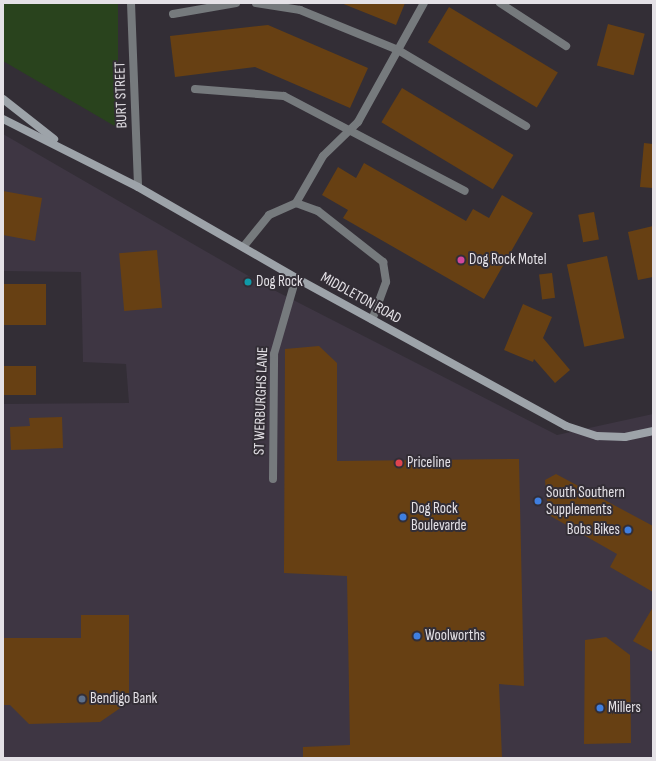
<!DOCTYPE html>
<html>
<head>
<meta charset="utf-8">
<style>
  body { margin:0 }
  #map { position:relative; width:656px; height:761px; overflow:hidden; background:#332e36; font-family:"Sofia Sans Condensed",sans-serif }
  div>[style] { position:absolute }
  .built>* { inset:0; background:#3e3643 }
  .green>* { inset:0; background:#29431d }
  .building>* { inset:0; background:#674013; transform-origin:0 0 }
  .service>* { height:8px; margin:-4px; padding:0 4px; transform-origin:4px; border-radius:4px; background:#767a7d }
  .minor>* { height:8px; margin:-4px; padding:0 4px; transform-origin:4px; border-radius:4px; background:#767a7d }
  .secondary>* { height:8px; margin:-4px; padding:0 4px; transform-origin:4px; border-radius:4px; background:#9da3a9 }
  .dots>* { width:11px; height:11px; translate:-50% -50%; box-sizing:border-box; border:2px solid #332e36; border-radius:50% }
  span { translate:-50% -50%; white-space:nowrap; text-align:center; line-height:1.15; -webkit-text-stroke:4px #332e36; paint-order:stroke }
  .street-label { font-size:15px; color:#e4e1e6 }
  .poi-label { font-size:15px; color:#e4e1e6 }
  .left { translate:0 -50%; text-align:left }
  .right { translate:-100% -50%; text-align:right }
  .frame { position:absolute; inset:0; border:4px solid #e4e1e6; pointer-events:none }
</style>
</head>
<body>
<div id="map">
  <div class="built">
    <i style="clip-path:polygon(3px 134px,264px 285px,557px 435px,653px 414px,653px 758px,3px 758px,3px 404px,129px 403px,126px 364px,83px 362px,81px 272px,3px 271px)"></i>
  </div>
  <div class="green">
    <i style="clip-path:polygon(3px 3px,118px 3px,118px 128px,3px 61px)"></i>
  </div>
  <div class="building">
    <i style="clip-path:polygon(341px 3px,405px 3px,396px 25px)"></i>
    <i style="left:449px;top:7px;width:127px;height:41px;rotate:31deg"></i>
    <i style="left:608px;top:24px;width:38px;height:43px;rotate:15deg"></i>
    <i style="clip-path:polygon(268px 25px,368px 68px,350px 108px,255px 67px,175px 77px,170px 36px)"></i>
    <i style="left:402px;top:88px;width:130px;height:40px;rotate:31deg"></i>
    <i style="clip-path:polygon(644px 143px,653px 144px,653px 188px,640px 187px)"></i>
    <i style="clip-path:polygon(364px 163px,466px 221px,473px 209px,489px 218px,502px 195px,533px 213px,484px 299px,343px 218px,348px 210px,322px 195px,338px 167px,356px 178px)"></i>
    <i style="clip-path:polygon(3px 191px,42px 198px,35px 241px,3px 235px)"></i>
    <i style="left:594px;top:212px;width:28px;height:16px;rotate:80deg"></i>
    <i style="clip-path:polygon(653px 226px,653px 277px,638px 280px,628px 232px)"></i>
    <i style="left:157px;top:250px;width:58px;height:38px;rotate:85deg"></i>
    <i style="left:607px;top:256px;width:84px;height:41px;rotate:78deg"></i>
    <i style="left:552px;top:273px;width:25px;height:13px;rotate:83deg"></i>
    <i style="left:3px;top:284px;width:43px;height:41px"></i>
    <i style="clip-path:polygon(523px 304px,552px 317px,543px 338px,570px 370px,555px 383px,534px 359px,533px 362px,504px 350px)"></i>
    <i style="clip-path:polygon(319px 346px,337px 363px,337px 461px,519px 459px,524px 686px,499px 684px,502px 758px,303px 758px,303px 747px,350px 745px,347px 576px,284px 573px,285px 349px)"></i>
    <i style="left:3px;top:366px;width:33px;height:29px"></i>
    <i style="clip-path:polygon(62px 417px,63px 448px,11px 450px,10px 427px,30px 426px,29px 418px)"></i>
    <i style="clip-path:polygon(556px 474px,653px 526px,653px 592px,610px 567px,617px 554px,547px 514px,553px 504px,547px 501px,545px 480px)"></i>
    <i style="clip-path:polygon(653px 607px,653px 652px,633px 641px)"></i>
    <i style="clip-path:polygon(81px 615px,129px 615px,129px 702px,100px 722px,29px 724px,10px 705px,3px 705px,3px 638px,81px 638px)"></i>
    <i style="clip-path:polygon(606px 637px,630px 655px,631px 743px,584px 744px,585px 640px)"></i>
  </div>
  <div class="service">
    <i style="left:256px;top:3px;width:45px;rotate:9deg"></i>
    <i style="left:300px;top:10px;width:106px;rotate:22.2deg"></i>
    <i style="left:398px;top:50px;width:149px;rotate:30.7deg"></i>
    <i style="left:500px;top:3px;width:79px;rotate:33.1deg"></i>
    <i style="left:173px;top:14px;width:64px;rotate:-9.9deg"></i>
    <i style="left:195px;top:89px;width:89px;rotate:4.5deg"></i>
    <i style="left:284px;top:96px;width:204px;rotate:27.7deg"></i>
    <i style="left:296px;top:203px;width:54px;rotate:-60.1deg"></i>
    <i style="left:323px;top:156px;width:49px;rotate:-44.2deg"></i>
    <i style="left:358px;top:122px;width:136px;rotate:-61deg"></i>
    <i style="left:244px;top:246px;width:40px;rotate:-51deg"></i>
    <i style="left:269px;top:215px;width:30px;rotate:-24deg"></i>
    <i style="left:296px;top:203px;width:23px;rotate:20deg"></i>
    <i style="left:318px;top:211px;width:83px;rotate:38.1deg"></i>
    <i style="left:383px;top:262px;width:20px;rotate:81deg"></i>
    <i style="left:386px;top:282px;width:40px;rotate:110.2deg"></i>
  </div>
  <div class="minor">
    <i style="left:131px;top:3px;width:184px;rotate:87.8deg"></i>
    <i style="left:273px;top:479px;width:125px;rotate:-89.5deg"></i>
    <i style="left:274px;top:354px;width:79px;rotate:-73.9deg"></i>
  </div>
  <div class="secondary">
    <i style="left:3px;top:99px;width:65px;rotate:38.1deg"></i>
    <i style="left:3px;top:119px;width:151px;rotate:26.7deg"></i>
    <i style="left:138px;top:187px;width:182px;rotate:29.9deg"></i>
    <i style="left:296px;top:278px;width:308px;rotate:28.7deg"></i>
    <i style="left:566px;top:426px;width:33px;rotate:18deg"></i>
    <i style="left:597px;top:436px;width:28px;rotate:2deg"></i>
    <i style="left:625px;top:437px;width:29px;rotate:-12deg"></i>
  </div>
  <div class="dots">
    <i style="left:461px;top:260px;background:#d1479c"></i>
    <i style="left:248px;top:282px;background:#0f9aa8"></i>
    <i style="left:399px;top:463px;background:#e0444e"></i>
    <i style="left:538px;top:501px;background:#3f7fe0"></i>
    <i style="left:403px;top:517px;background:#3f7fe0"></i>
    <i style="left:628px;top:530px;background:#3f7fe0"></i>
    <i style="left:417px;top:636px;background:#3f7fe0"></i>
    <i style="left:82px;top:699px;background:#5c6f8a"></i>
    <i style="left:600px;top:708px;background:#3f7fe0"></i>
  </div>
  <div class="street-label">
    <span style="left:121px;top:95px;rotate:-92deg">BURT STREET</span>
    <span style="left:361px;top:298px;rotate:29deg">MIDDLETON ROAD</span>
    <span style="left:261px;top:401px;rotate:-88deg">ST WERBURGHS LANE</span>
  </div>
  <div class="poi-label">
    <span class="left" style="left:469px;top:260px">Dog Rock Motel</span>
    <span class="left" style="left:256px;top:282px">Dog Rock</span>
    <span class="left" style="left:407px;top:463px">Priceline</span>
    <span class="left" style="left:546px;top:501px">South Southern<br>Supplements</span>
    <span class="left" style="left:411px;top:517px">Dog Rock<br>Boulevarde</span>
    <span class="right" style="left:620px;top:530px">Bobs Bikes</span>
    <span class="left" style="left:425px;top:636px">Woolworths</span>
    <span class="left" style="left:90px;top:699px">Bendigo Bank</span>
    <span class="left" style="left:608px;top:708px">Millers</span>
  </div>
  <div class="frame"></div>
</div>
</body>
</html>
